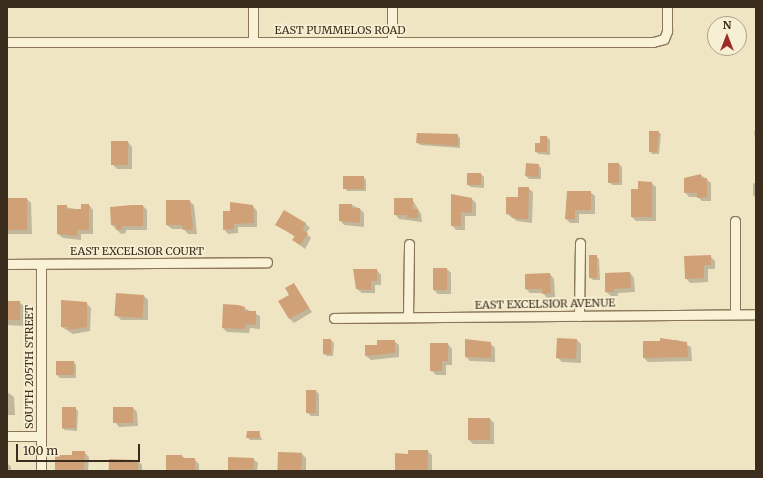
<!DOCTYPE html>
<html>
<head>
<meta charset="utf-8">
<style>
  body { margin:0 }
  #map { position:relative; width:763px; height:478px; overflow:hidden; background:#f0e5c3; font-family:Merriweather,serif }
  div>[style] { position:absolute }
  .shadow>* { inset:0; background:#0003 }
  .building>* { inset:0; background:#d0a177; transform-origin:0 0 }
  .roads { filter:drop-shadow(1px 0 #8b7659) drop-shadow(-1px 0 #8b7659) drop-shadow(0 1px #8b7659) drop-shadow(0 -1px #8b7659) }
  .minor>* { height:9px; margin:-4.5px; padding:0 4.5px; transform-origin:4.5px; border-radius:4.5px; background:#faf2d7 }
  span { translate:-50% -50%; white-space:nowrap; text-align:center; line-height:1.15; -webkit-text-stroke:3.5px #f7efd3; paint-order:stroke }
  .street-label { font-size:11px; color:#3b2d1d }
  .frame { position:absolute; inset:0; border:8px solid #3b2d1d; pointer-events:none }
  .north { position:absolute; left:707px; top:16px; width:40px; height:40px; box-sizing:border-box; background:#f7efd3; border:1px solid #aca18a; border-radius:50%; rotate:0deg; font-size:11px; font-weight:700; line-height:16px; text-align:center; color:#3b2d1d }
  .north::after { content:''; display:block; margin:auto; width:14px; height:18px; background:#9d2b26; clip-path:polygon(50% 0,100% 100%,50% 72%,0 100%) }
  .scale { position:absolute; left:16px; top:444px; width:124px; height:18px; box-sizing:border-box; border:2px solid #3b2d1d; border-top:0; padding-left:5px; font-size:12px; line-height:14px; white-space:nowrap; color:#3b2d1d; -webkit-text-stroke:3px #f7efd3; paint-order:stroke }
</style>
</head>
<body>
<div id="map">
  <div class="shadow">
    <i style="clip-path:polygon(754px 131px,756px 131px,756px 140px,755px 139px)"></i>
    <i style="clip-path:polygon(658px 132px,661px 134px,659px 154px,652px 154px,650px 151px)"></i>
    <i style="clip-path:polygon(457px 135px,460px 138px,460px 148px,420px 145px,417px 142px)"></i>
    <i style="clip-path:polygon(547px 137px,550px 140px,550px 155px,539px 154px,536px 152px)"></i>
    <i style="clip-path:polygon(128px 142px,132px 147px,132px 169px,117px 169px,112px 164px)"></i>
    <i style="clip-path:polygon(619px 164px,622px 167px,622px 185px,612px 185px,610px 182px)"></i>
    <i style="clip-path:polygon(538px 165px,541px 168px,541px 179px,529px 179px,526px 176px)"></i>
    <i style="clip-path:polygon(481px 174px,484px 177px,484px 188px,471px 187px,468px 185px)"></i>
    <i style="clip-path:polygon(701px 175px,711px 183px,711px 201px,702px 201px,698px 197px,689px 197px,685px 192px,685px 179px)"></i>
    <i style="clip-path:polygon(363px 177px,366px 180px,366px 191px,347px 191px,345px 188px)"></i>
    <i style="clip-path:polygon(651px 183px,656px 187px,656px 221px,636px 221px,632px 217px)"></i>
    <i style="clip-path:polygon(753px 183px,756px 184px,756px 198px,753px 195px)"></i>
    <i style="clip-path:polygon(528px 188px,533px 192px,532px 223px,517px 221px,507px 214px)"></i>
    <i style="clip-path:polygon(590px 192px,595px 196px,595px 214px,579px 214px,579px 223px,570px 223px,566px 219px,566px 207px)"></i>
    <i style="clip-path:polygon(452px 195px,471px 198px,476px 203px,476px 216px,465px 216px,465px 230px,456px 230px,452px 225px)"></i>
    <i style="clip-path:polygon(7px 199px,27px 199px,31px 203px,32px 234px,7px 234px)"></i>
    <i style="clip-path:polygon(412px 199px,421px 214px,422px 222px,399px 219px,395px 214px)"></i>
    <i style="clip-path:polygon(189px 201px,194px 205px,197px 234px,188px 234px,184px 229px,172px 229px,167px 225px)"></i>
    <i style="clip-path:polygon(89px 205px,93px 210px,93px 234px,81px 234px,81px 240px,63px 238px,58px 234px,58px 206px,82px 210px)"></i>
    <i style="clip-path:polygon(340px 205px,352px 205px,360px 209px,364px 213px,364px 227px,344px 225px,340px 220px)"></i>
    <i style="clip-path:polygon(143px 206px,147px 210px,147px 230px,126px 230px,126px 233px,121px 234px,112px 225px)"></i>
    <i style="clip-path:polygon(253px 206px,257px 211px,257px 227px,238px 227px,238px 233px,228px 234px,224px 229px,231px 212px)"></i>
    <i style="clip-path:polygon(305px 223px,310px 228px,306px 233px,311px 238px,305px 249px,293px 240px,295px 237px,277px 224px)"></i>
    <i style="clip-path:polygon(596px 256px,599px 259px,600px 280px,593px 280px,590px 277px)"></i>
    <i style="clip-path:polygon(710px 256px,715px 261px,715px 269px,708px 269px,708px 282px,690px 283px,686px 278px)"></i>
    <i style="clip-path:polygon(447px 269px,451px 273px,451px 294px,438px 294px,434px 290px)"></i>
    <i style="clip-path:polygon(377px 270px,381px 275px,381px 285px,375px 285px,375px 293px,362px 293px,357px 289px)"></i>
    <i style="clip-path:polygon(630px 273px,634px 278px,635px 292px,618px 293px,618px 296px,611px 296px,606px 292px)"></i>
    <i style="clip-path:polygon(550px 274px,554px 279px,555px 297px,547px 298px,543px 293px,530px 293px,526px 289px)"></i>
    <i style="clip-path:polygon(294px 284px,312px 312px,294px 323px,289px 318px,290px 295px)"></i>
    <i style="clip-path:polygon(117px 294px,144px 296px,148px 300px,148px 320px,121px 320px,117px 316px)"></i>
    <i style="clip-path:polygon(62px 301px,86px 303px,91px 308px,90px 331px,73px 334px,62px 327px)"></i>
    <i style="clip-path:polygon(7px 302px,19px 302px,24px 306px,24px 326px,7px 325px)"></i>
    <i style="clip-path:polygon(244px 308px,260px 316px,260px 329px,250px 328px,249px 333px,227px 332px,223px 328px)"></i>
    <i style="clip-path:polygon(331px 340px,334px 343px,333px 356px,327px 356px,324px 354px)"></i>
    <i style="clip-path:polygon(466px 340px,490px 343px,495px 348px,495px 362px,470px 361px,466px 357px)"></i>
    <i style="clip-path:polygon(577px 340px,581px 344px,581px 363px,562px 362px,558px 358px)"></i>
    <i style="clip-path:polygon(677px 340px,691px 347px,692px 361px,648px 362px,644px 358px,644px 342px)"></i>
    <i style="clip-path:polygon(394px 341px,399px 345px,399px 357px,371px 360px,366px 356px)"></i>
    <i style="clip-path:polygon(448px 344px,452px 349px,452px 365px,446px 365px,446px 375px,436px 375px,431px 370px)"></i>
    <i style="clip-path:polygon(74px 362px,76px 365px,76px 378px,60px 378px,57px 375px)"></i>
    <i style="clip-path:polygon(316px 391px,319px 394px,319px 416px,311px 416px,308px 413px)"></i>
    <i style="clip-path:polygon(7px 392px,14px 397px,15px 415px,7px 415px)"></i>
    <i style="clip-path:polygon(75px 408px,78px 411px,77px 431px,65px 430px,62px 428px)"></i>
    <i style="clip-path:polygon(133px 408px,137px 412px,138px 426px,119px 427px,115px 422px)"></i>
    <i style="clip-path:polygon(490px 419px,494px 423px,494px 444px,473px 444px,469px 440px)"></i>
    <i style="clip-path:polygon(259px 432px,262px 440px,250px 440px,247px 437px)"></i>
    <i style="clip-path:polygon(427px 451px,432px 455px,432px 471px,396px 471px,410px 455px)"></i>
    <i style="clip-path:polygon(84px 452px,89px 457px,88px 471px,56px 471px,73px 456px)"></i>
    <i style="clip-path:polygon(302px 454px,306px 458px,306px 471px,279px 471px)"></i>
    <i style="clip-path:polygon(182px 456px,186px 459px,194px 459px,199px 464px,199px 471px,167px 471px)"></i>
    <i style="clip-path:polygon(229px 458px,253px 459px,258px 463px,257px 471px,229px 471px)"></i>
    <i style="clip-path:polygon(138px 461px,142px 465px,142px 471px,110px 471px)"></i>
    <i style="clip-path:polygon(7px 463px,11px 467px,11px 471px,7px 471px)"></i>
  </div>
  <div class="building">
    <i style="clip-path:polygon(649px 131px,659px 131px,657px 152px,649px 152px)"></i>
    <i style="clip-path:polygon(417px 133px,458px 134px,458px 146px,416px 143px)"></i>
    <i style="clip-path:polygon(540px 136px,547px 136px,547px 152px,535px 152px,535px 143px,540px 143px)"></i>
    <i style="left:111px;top:141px;width:17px;height:24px"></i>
    <i style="left:526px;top:163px;width:13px;height:13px;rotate:4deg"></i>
    <i style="left:608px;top:163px;width:11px;height:20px"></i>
    <i style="left:467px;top:173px;width:14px;height:12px"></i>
    <i style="clip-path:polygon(701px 174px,701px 178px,707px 178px,707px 197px,697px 198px,697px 193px,684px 193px,684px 178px)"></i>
    <i style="left:343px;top:176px;width:21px;height:13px"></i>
    <i style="clip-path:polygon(638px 181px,652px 182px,652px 217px,631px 217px,631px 189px,638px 189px)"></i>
    <i style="clip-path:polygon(518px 187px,529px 187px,528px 219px,518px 219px,511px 217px,511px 214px,506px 214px,506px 197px,518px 197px)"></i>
    <i style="clip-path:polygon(567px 191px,591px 191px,591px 210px,575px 210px,575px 219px,565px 219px)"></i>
    <i style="clip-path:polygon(451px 194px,472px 198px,472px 213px,461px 212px,461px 226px,451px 226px)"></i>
    <i style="left:7px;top:198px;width:20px;height:32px"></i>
    <i style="clip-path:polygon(394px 198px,413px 198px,413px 209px,418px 209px,418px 218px,407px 218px,407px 215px,394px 215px)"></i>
    <i style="clip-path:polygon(166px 200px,190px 200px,193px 230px,183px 230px,182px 225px,166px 225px)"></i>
    <i style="clip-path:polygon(230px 202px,253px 205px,254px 223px,234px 224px,234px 229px,223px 230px,223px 211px,230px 211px)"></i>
    <i style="clip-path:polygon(81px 204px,89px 204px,89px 230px,77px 230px,77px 236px,57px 234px,57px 205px,67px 205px,67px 209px,81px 209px)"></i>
    <i style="clip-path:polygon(339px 204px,352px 204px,352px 208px,360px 208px,360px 223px,339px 221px)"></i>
    <i style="clip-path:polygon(131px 205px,143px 205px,143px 226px,122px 226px,122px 229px,116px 230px,116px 225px,111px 225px,110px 207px)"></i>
    <i style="clip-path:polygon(284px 210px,306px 223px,302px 230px,308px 233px,300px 245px,292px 240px,295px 236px,275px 225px)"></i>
    <i style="left:589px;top:255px;width:8px;height:23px"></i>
    <i style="clip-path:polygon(711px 255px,711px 265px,704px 265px,704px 278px,685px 279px,684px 256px)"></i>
    <i style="left:433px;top:268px;width:14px;height:22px"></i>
    <i style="clip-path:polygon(353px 269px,377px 269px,377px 281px,371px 281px,371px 290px,356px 289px)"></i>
    <i style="clip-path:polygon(630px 272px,631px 288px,614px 289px,614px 292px,605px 292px,605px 273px)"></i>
    <i style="clip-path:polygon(550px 273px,551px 293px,542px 294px,542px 289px,525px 289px,525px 274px)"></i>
    <i style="clip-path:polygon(294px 283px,309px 308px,289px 319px,278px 301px,289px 295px,285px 288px)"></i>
    <i style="left:116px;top:293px;width:28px;height:23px;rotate:4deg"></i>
    <i style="clip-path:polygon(61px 300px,87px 302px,87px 327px,68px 330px,68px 327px,61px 327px)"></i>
    <i style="left:7px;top:301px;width:13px;height:19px"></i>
    <i style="clip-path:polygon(223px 304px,238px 305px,245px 307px,244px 311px,256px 311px,256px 325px,246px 324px,245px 329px,222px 328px)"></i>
    <i style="left:557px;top:338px;width:20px;height:20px;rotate:3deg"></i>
    <i style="clip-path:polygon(660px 338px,687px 342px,688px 357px,643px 358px,643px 341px,660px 341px)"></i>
    <i style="left:323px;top:339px;width:8px;height:15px"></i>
    <i style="clip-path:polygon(465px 339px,491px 342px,491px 358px,465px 357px)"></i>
    <i style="clip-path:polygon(377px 340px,395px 340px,395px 353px,365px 356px,365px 345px,377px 345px)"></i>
    <i style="clip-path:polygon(430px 343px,448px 343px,448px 361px,442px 361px,442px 371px,430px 371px)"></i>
    <i style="left:56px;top:361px;width:18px;height:14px"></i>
    <i style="left:306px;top:390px;width:10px;height:23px"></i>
    <i style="left:62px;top:407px;width:14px;height:21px"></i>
    <i style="left:113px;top:407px;width:20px;height:16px"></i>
    <i style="left:468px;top:418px;width:22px;height:22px"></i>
    <i style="clip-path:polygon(247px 431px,260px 431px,259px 438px,246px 438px)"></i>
    <i style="clip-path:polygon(408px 450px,428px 450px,427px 471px,395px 471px,395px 453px,408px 454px)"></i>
    <i style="clip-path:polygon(72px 451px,85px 451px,84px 471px,55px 471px,55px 455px,72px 455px)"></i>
    <i style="left:278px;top:452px;width:24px;height:19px;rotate:2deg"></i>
    <i style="clip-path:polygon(166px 455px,182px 455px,182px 458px,195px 458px,195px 471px,166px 471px)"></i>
    <i style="clip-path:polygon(228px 457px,254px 458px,253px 469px,228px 471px)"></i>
    <i style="left:109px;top:459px;width:29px;height:12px;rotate:2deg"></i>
  </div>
  <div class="roads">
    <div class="minor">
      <i style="left:253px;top:7px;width:35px;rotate:90deg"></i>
      <i style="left:392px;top:7px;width:35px;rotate:90deg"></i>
      <i style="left:7px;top:42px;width:646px"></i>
      <i style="left:653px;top:42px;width:11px;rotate:-15deg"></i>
      <i style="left:664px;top:39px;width:9px;rotate:-69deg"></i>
      <i style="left:667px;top:31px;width:24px;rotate:-90deg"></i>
      <i style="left:7px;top:264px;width:260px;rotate:-0.4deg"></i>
      <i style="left:41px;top:264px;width:207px;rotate:90deg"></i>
      <i style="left:735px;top:314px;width:93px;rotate:-90deg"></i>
      <i style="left:579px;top:316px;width:73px;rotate:-89.2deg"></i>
      <i style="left:408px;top:317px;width:73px;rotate:-89.2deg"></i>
      <i style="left:334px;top:318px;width:422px;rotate:-0.5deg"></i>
      <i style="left:7px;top:436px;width:34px"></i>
    </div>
  </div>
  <div class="street-label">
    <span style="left:340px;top:30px">EAST PUMMELOS ROAD</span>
    <span style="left:137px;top:251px">EAST EXCELSIOR COURT</span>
    <span style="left:545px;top:304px;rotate:-1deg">EAST EXCELSIOR AVENUE</span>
    <span style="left:29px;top:367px;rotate:-90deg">SOUTH 205TH STREET</span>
  </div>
  <div class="frame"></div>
  <div class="north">N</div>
  <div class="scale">100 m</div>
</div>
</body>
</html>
